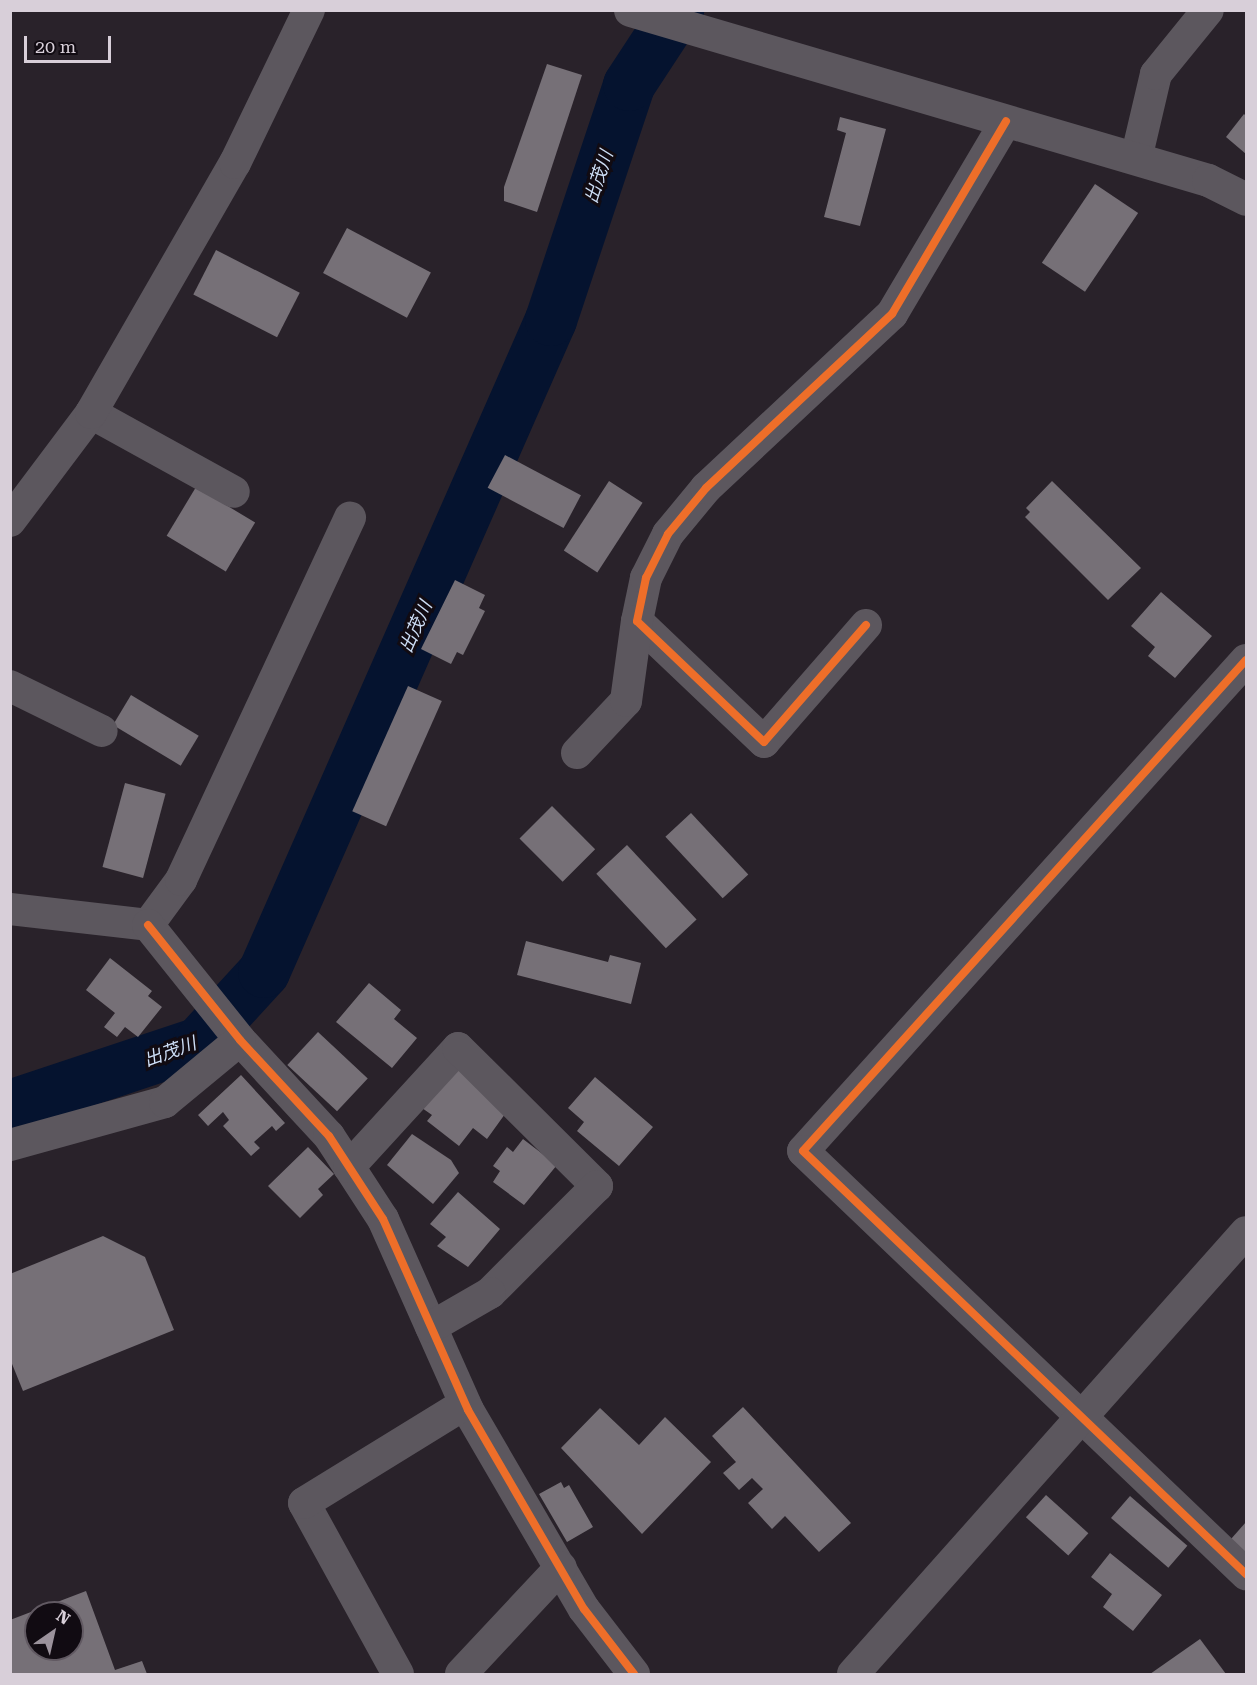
<!DOCTYPE html>
<html>
<head>
<meta charset="utf-8">
<style>
  body { margin:0 }
  #map { position:relative; width:1257px; height:1685px; overflow:hidden; background:#29222a; font-family:"Roboto Serif","Noto Sans JP",serif }
  div>[style] { position:absolute }
  .river>* { height:52px; margin:-26px; padding:0 26px; transform-origin:26px; border-radius:26px; background:#05132f }
  .building>* { inset:0; background:#767077; transform-origin:0 0 }
  .minor>* { height:32px; margin:-16px; padding:0 16px; transform-origin:16px; border-radius:16px; background:#5c575e }
  .tertiary>* { height:33px; margin:-16.5px; padding:0 16.5px; transform-origin:16.5px; border-radius:16.5px; background:#5c575e }
  .cycleway>* { height:8px; margin:-4px; padding:0 4px; transform-origin:4px; border-radius:4px; background:#ee6e29 }
  span { translate:-50% -50%; white-space:nowrap; text-align:center; line-height:1.15; -webkit-text-stroke:6px #110b12; paint-order:stroke }
  .water-label { font-size:18px; color:#cddef6; font-style:italic }
  .frame { position:absolute; inset:0; border:12px solid #d8cfd9; pointer-events:none }
  .north { position:absolute; left:24px; top:1601px; width:60px; height:60px; box-sizing:border-box; background:#110b12; border:2px solid #615962; border-radius:50%; rotate:34deg; font-size:16px; font-weight:700; line-height:24px; text-align:center; color:#d8cfd9 }
  .north::after { content:''; display:block; margin:auto; width:21px; height:27px; background:#9b929c; clip-path:polygon(50% 0,100% 100%,50% 72%,0 100%) }
  .scale { position:absolute; left:24px; top:36px; width:87px; height:27px; box-sizing:border-box; border:3px solid #d8cfd9; border-top:0; padding-left:8px; font-size:18px; line-height:21px; white-space:nowrap; color:#d8cfd9; -webkit-text-stroke:4px #110b12; paint-order:stroke }
</style>
</head>
<body>
<div id="map">
  <div class="river">
    <i style="left:10px;top:1106px;width:199px;rotate:-18.4deg"></i>
    <i style="left:199px;top:1043px;width:96px;rotate:-47.5deg"></i>
    <i style="left:264px;top:972px;width:712px;rotate:-66.24deg"></i>
    <i style="left:551px;top:320px;width:248px;rotate:-71.6deg"></i>
    <i style="left:629px;top:85px;width:90px;rotate:-56.8deg"></i>
  </div>
  <div class="building">
    <i style="clip-path:polygon(547px 64px,582px 75px,537px 212px,504px 201px,504px 187px)"></i>
    <i style="clip-path:polygon(1244px 114px,1246px 116px,1246px 154px,1226px 137px)"></i>
    <i style="clip-path:polygon(840px 117px,886px 129px,860px 226px,824px 217px,846px 133px,837px 130px)"></i>
    <i style="left:1095px;top:184px;width:52px;height:95px;rotate:34deg"></i>
    <i style="left:347px;top:228px;width:95px;height:51px;rotate:28deg"></i>
    <i style="left:216px;top:250px;width:94px;height:50px;rotate:27deg"></i>
    <i style="left:505px;top:455px;width:86px;height:37px;rotate:28deg"></i>
    <i style="left:609px;top:481px;width:40px;height:83px;rotate:33deg"></i>
    <i style="clip-path:polygon(1052px 481px,1141px 568px,1108px 600px,1025px 517px,1030px 512px,1026px 508px)"></i>
    <i style="left:196px;top:487px;width:69px;height:57px;rotate:31deg"></i>
    <i style="clip-path:polygon(455px 580px,485px 595px,479px 608px,485px 611px,463px 655px,457px 652px,451px 664px,421px 649px)"></i>
    <i style="clip-path:polygon(1161px 592px,1212px 636px,1175px 678px,1148px 656px,1155px 647px,1131px 626px)"></i>
    <i style="left:408px;top:686px;width:37px;height:137px;rotate:24deg"></i>
    <i style="left:131px;top:695px;width:79px;height:35px;rotate:31deg"></i>
    <i style="left:125px;top:783px;width:42px;height:87px;rotate:15deg"></i>
    <i style="left:552px;top:806px;width:61px;height:46px;rotate:45deg"></i>
    <i style="left:691px;top:813px;width:84px;height:35px;rotate:47deg"></i>
    <i style="left:627px;top:845px;width:102px;height:42px;rotate:47deg"></i>
    <i style="clip-path:polygon(526px 941px,608px 962px,610px 955px,641px 963px,631px 1004px,517px 975px)"></i>
    <i style="clip-path:polygon(110px 958px,152px 991px,148px 996px,162px 1007px,138px 1037px,125px 1027px,117px 1037px,104px 1027px,115px 1013px,86px 990px)"></i>
    <i style="clip-path:polygon(369px 983px,401px 1010px,394px 1019px,417px 1038px,392px 1068px,336px 1022px)"></i>
    <i style="left:318px;top:1032px;width:68px;height:45px;rotate:43deg"></i>
    <i style="clip-path:polygon(459px 1069px,505px 1114px,487px 1139px,473px 1128px,459px 1146px,427px 1121px,432px 1115px,422px 1108px)"></i>
    <i style="clip-path:polygon(241px 1075px,285px 1123px,276px 1131px,272px 1126px,254px 1142px,260px 1148px,251px 1156px,223px 1126px,229px 1120px,223px 1112px,208px 1126px,198px 1115px)"></i>
    <i style="clip-path:polygon(595px 1077px,653px 1127px,619px 1166px,577px 1131px,584px 1122px,568px 1108px)"></i>
    <i style="clip-path:polygon(412px 1134px,451px 1160px,459px 1173px,433px 1204px,387px 1165px)"></i>
    <i style="clip-path:polygon(523px 1139px,557px 1165px,524px 1205px,493px 1182px,500px 1171px,493px 1166px,507px 1147px,513px 1152px)"></i>
    <i style="clip-path:polygon(308px 1147px,334px 1174px,318px 1189px,323px 1195px,300px 1218px,268px 1186px)"></i>
    <i style="clip-path:polygon(458px 1192px,500px 1229px,468px 1267px,437px 1246px,446px 1237px,430px 1224px)"></i>
    <i style="clip-path:polygon(103px 1236px,145px 1257px,174px 1330px,23px 1391px,10px 1359px,10px 1274px)"></i>
    <i style="clip-path:polygon(743px 1407px,851px 1523px,819px 1552px,785px 1516px,772px 1529px,748px 1503px,763px 1489px,752px 1478px,739px 1490px,723px 1473px,736px 1462px,712px 1436px)"></i>
    <i style="clip-path:polygon(600px 1408px,639px 1445px,665px 1417px,711px 1462px,642px 1534px,561px 1448px)"></i>
    <i style="clip-path:polygon(561px 1482px,564px 1488px,569px 1485px,593px 1527px,567px 1542px,539px 1494px)"></i>
    <i style="left:1046px;top:1495px;width:57px;height:30px;rotate:42deg"></i>
    <i style="left:1130px;top:1496px;width:76px;height:29px;rotate:41deg"></i>
    <i style="clip-path:polygon(1246px 1522px,1246px 1553px,1231px 1539px)"></i>
    <i style="clip-path:polygon(1110px 1553px,1162px 1595px,1133px 1631px,1103px 1607px,1112px 1594px,1091px 1577px)"></i>
    <i style="clip-path:polygon(evenodd,86px 1591px,115px 1670px,142px 1661px,147px 1674px,10px 1674px,10px 1620px,86px 1591px,36px 1613px,72px 1613px,72px 1649px,36px 1649px,36px 1613px)"></i>
    <i style="clip-path:polygon(1200px 1639px,1226px 1674px,1150px 1674px)"></i>
  </div>
  <div class="minor">
    <i style="left:1136px;top:159px;width:87px;rotate:-76.8deg"></i>
    <i style="left:1156px;top:74px;width:82px;rotate:-50.9deg"></i>
    <i style="left:91px;top:413px;width:163px;rotate:28.9deg"></i>
    <i style="left:10px;top:521px;width:135px;rotate:-53.1deg"></i>
    <i style="left:91px;top:413px;width:289px;rotate:-60.1deg"></i>
    <i style="left:235px;top:163px;width:170px;rotate:-64.2deg"></i>
    <i style="left:866px;top:625px;width:155px;rotate:131.1deg"></i>
    <i style="left:764px;top:742px;width:175px;rotate:-136.4deg"></i>
    <i style="left:637px;top:621px;width:44px;rotate:-78.2deg"></i>
    <i style="left:646px;top:578px;width:49px;rotate:-63.4deg"></i>
    <i style="left:668px;top:534px;width:60px;rotate:-50.4deg"></i>
    <i style="left:706px;top:488px;width:255px;rotate:-43.1deg"></i>
    <i style="left:892px;top:314px;width:224px;rotate:-59.4deg"></i>
    <i style="left:1246px;top:660px;width:661px;rotate:132.06deg"></i>
    <i style="left:803px;top:1151px;width:613px;rotate:43.68deg"></i>
    <i style="left:10px;top:686px;width:102px;rotate:26.1deg"></i>
    <i style="left:577px;top:753px;width:71px;rotate:-46.7deg"></i>
    <i style="left:626px;top:701px;width:81px;rotate:-82.2deg"></i>
    <i style="left:10px;top:909px;width:139px;rotate:6.6deg"></i>
    <i style="left:148px;top:925px;width:56px;rotate:-53.7deg"></i>
    <i style="left:181px;top:880px;width:400px;rotate:-65deg"></i>
    <i style="left:148px;top:925px;width:147px;rotate:51.3deg"></i>
    <i style="left:240px;top:1040px;width:131px;rotate:47.2deg"></i>
    <i style="left:329px;top:1136px;width:99px;rotate:57deg"></i>
    <i style="left:383px;top:1219px;width:209px;rotate:66deg"></i>
    <i style="left:468px;top:1410px;width:230px;rotate:59.8deg"></i>
    <i style="left:584px;top:1609px;width:82px;rotate:52.4deg"></i>
    <i style="left:10px;top:1145px;width:161px;rotate:-15.5deg"></i>
    <i style="left:165px;top:1102px;width:97px;rotate:-39.6deg"></i>
    <i style="left:349px;top:1167px;width:161px;rotate:-47.5deg"></i>
    <i style="left:458px;top:1048px;width:196px;rotate:44.8deg"></i>
    <i style="left:597px;top:1186px;width:151px;rotate:135deg"></i>
    <i style="left:490px;top:1293px;width:68px;rotate:150deg"></i>
    <i style="left:398px;top:1674px;width:195px;rotate:-118.8deg"></i>
    <i style="left:304px;top:1503px;width:189px;rotate:-31.6deg"></i>
    <i style="left:461px;top:1674px;width:146px;rotate:-46.9deg"></i>
    <i style="left:853px;top:1674px;width:591px;rotate:-48.36deg"></i>
  </div>
  <div class="tertiary">
    <i style="left:630px;top:10px;width:602px;rotate:16.39deg"></i>
    <i style="left:1208px;top:180px;width:42px;rotate:26.6deg"></i>
  </div>
  <div class="cycleway">
    <i style="left:866px;top:625px;width:155px;rotate:131.1deg"></i>
    <i style="left:764px;top:742px;width:175px;rotate:-136.4deg"></i>
    <i style="left:637px;top:621px;width:44px;rotate:-78.2deg"></i>
    <i style="left:646px;top:578px;width:49px;rotate:-63.4deg"></i>
    <i style="left:668px;top:534px;width:60px;rotate:-50.4deg"></i>
    <i style="left:706px;top:488px;width:255px;rotate:-43.1deg"></i>
    <i style="left:892px;top:314px;width:224px;rotate:-59.4deg"></i>
    <i style="left:1246px;top:660px;width:661px;rotate:132.06deg"></i>
    <i style="left:803px;top:1151px;width:613px;rotate:43.68deg"></i>
    <i style="left:148px;top:925px;width:147px;rotate:51.3deg"></i>
    <i style="left:240px;top:1040px;width:131px;rotate:47.2deg"></i>
    <i style="left:329px;top:1136px;width:99px;rotate:57deg"></i>
    <i style="left:383px;top:1219px;width:209px;rotate:66deg"></i>
    <i style="left:468px;top:1410px;width:230px;rotate:59.8deg"></i>
    <i style="left:584px;top:1609px;width:82px;rotate:52.4deg"></i>
  </div>
  <div class="water-label">
    <span style="left:599px;top:177px;rotate:-72deg">出茂川</span>
    <span style="left:416px;top:627px;rotate:-66deg">出茂川</span>
    <span style="left:170px;top:1052px;rotate:-20deg">出茂川</span>
  </div>
  <div class="frame"></div>
  <div class="north">N</div>
  <div class="scale">20 m</div>
</div>
</body>
</html>
